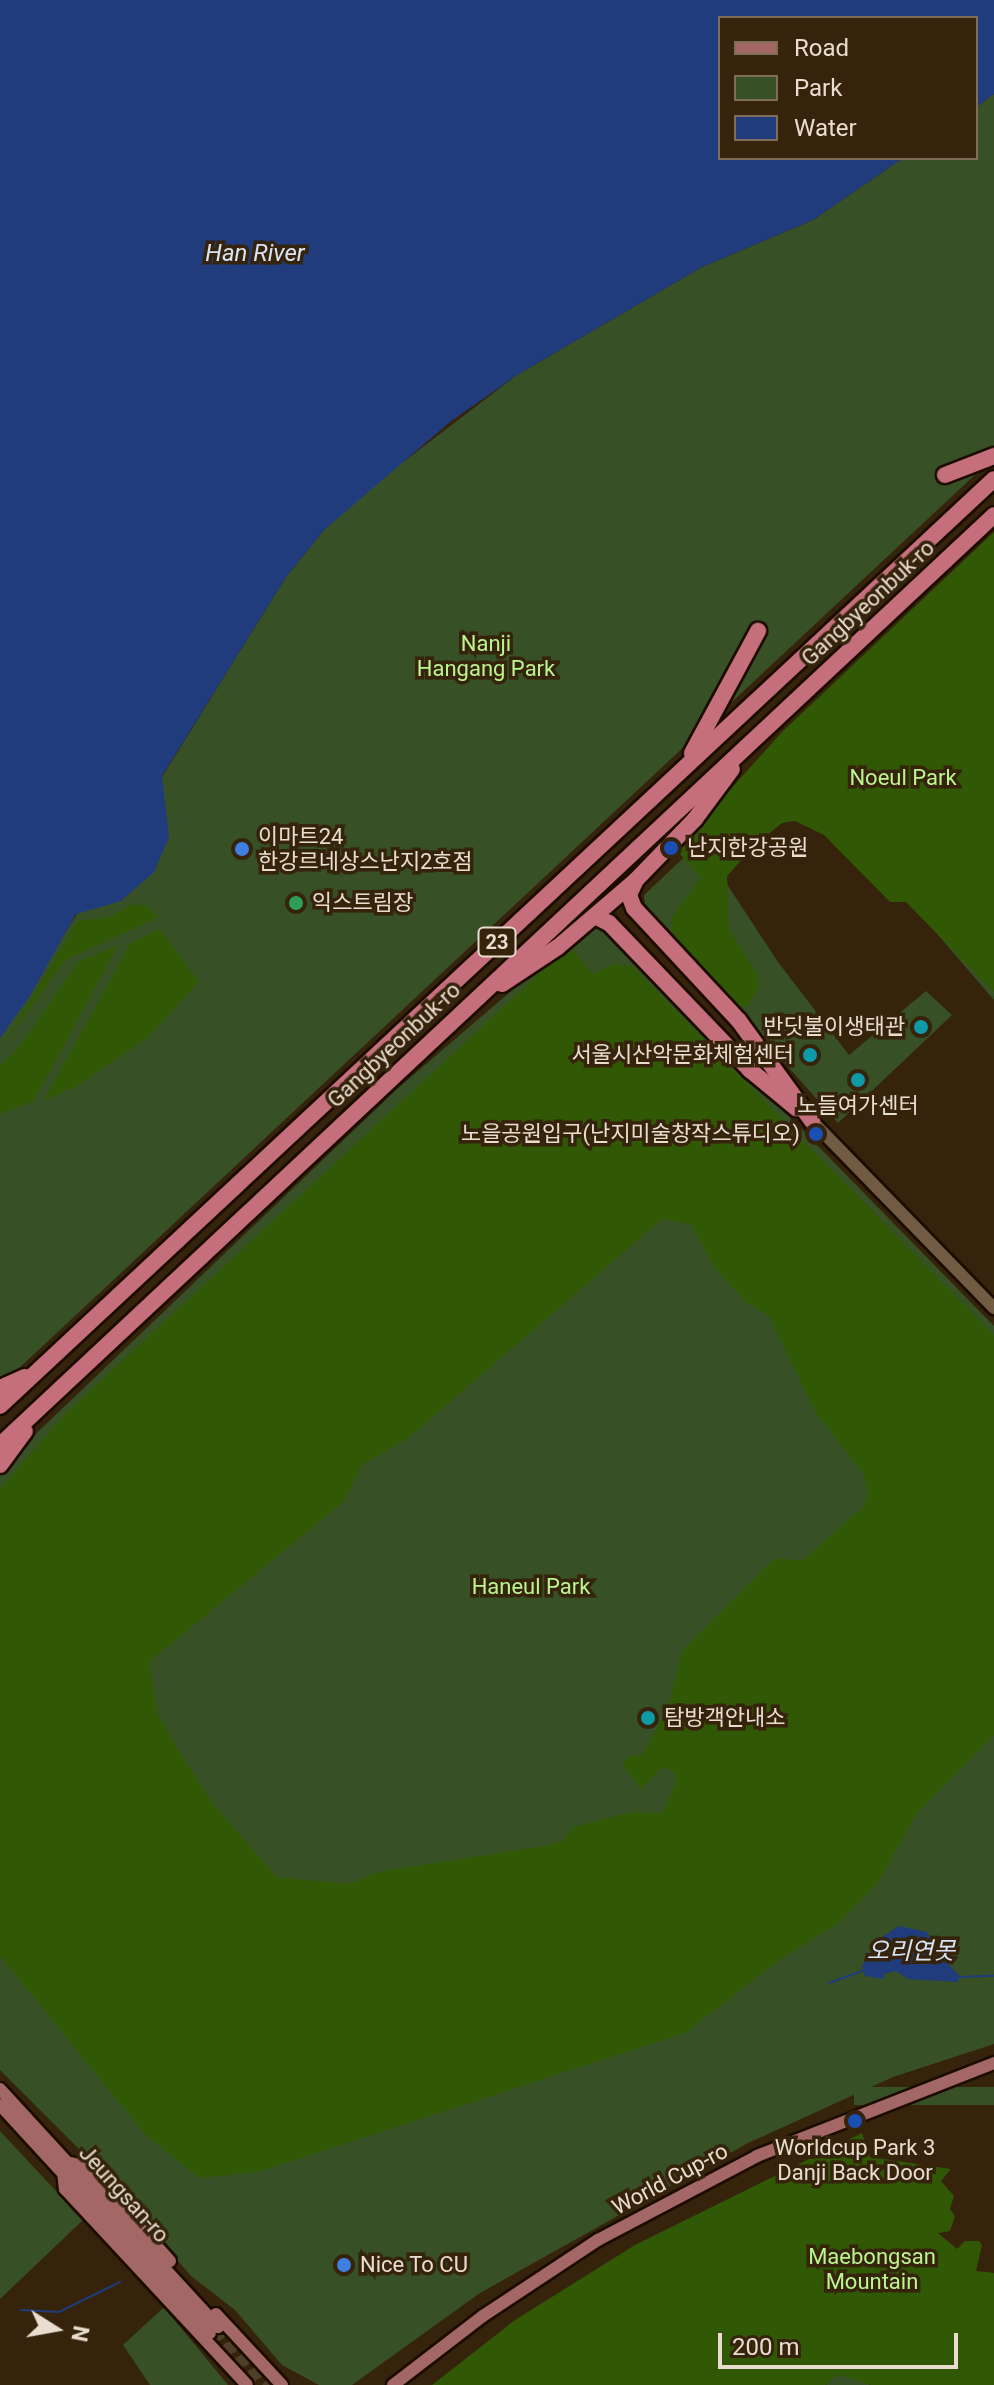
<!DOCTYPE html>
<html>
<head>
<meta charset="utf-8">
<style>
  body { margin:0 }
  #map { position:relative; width:994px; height:2385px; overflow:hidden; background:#35230b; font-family:Roboto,"Noto Sans KR",sans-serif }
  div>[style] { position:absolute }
  .green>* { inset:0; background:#385026; transform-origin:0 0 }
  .forest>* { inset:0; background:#315805 }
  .water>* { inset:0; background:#203c7c }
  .stream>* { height:2px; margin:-1px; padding:0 1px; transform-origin:1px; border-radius:1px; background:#203c7c }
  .primary-tunnel>* { height:12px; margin-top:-6px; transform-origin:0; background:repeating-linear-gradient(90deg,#503f28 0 12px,transparent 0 18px) }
  .roads { filter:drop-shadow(2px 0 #1c0c00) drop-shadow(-2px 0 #1c0c00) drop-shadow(0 2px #1c0c00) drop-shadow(0 -2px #1c0c00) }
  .secondary>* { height:12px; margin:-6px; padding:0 6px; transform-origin:6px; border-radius:6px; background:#715c43 }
  .primary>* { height:12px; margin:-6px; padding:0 6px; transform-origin:6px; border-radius:6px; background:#a36765 }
  .highway>* { height:16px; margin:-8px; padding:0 8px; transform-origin:8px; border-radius:8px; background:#c46f7b }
  .dots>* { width:22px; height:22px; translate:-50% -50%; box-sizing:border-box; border:4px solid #35230b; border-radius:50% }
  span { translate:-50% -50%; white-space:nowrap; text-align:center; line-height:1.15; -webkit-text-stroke:7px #35230b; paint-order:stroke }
  .shield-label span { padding:2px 6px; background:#35230b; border:2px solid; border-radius:6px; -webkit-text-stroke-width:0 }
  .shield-label { font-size:20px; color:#e9ddcf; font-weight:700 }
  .street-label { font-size:22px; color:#e9ddcf }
  .park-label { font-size:22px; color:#baf58f }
  .poi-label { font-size:22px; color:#e9ddcf }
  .left { translate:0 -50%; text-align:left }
  .right { translate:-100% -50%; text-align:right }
  .water-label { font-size:24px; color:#d8e3f6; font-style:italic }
  .legend { position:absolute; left:718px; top:16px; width:260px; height:144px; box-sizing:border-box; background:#35230b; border:2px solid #7d6d59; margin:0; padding:10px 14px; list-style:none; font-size:24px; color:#e9ddcf }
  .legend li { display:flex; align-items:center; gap:16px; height:40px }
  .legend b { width:40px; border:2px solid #7d6d59 }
  .north { position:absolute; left:16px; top:2289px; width:80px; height:80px; -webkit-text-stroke:6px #35230b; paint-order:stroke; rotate:101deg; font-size:22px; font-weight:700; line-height:32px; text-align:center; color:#e9ddcf }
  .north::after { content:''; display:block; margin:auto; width:28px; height:36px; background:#e9ddcf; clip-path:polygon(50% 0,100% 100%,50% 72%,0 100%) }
  .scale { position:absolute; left:718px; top:2333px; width:240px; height:36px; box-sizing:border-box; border:4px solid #e9ddcf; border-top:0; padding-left:10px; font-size:24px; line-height:28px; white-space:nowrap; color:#e9ddcf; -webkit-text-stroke:6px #35230b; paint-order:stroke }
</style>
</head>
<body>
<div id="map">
  <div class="green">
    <i style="clip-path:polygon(994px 94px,994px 457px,0 1386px,0 1038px,286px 577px,324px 530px,381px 479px,517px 375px,702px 267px,813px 220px,903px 158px,976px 158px,976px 107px)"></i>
    <i style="clip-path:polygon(994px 566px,994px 1000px,907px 899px,830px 834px,786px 816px,721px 875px,778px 962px,849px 1055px,926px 991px,952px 1015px,838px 1123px,645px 906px,644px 895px)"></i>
    <i style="clip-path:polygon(600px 923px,994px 1326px,994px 2044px,893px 2077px,748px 2143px,480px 2293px,352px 2385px,319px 2385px,282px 2365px,235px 2310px,191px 2276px,93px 2163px,0 2070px,0 1468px,397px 1089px,589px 924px)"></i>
    <i style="left:994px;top:2087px;width:18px;height:140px;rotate:90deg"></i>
    <i style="clip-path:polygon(0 2131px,83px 2220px,0 2299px)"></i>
    <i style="clip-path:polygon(163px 2308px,167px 2311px,228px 2385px,150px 2385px,123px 2345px)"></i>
    <i style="clip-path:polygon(836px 2374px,845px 2375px,871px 2385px,826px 2385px)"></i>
  </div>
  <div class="forest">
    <i style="clip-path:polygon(994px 532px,994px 992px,906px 902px,890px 902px,824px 835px,795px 821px,782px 823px,755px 845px,727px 876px,729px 929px,757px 974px,759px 987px,748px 1006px,738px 1006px,671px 931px,672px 917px,701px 878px,680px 854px,683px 842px,782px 732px)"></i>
    <i style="clip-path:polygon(132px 904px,147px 906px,159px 917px,65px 960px,0 1050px,78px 921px,110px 917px)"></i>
    <i style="clip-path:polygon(160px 929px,199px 982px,147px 1038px,75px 1087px,44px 1100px,130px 944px)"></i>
    <i style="clip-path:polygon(118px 945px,34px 1101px,0 1114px,0 1066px,20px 1046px,78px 962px)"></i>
    <i style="clip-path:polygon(evenodd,569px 946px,593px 974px,614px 964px,632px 966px,994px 1335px,994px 1735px,916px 1814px,878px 1883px,837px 1924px,781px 1959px,685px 2033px,258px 2172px,199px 2178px,146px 2135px,0 1956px,0 1489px,65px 1414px,569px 946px,662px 1219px,691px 1224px,715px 1268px,746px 1302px,769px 1316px,816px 1413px,863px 1473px,868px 1493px,864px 1506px,802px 1561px,778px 1558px,770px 1563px,683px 1650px,670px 1701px,648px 1747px,641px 1755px,628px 1756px,623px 1765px,641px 1789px,663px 1767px,674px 1771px,676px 1782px,663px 1813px,631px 1812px,573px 1827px,563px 1841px,544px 1846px,377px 1872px,350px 1884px,277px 1877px,214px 1805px,178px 1750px,158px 1714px,149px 1662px,343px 1502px,362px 1465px,407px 1439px,662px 1219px)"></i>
    <i style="clip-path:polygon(862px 2133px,870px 2157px,951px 2169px,941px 2181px,954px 2196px,950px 2209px,955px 2216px,950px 2231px,938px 2233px,957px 2249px,965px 2241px,979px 2241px,982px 2245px,976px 2271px,994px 2273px,994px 2385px,871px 2385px,836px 2374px,826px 2385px,432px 2385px,515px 2320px,635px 2245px)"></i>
  </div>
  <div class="water">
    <i style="clip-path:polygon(0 0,994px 0,994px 94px,976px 107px,976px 18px,720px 18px,720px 158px,903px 158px,813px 220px,702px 267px,517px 375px,450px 422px,324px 530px,286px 577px,162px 776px,169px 837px,154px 872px,121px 901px,76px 914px,30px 996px,0 1038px)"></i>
    <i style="clip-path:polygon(899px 1926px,927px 1932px,939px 1955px,959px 1975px,958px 1982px,908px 1979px,896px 1971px,884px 1974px,884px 1979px,865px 1976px,862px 1966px,879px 1939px)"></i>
  </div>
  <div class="stream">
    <i style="left:956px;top:1977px;width:38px;rotate:-2deg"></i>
    <i style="left:829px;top:1983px;width:38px;rotate:-20deg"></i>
    <i style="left:21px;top:2310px;width:38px;rotate:3deg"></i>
    <i style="left:59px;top:2312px;width:68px;rotate:-26.2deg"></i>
  </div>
  <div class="primary-tunnel">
    <i style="left:218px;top:2327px;width:79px;rotate:47.6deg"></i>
    <i style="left:210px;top:2333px;width:71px;rotate:47.3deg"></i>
  </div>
  <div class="roads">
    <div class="secondary">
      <i style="left:812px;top:1121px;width:261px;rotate:45.8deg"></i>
    </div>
    <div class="primary">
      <i style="left:0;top:2089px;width:323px;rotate:47.5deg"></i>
      <i style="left:0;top:2105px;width:310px;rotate:47.4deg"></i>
      <i style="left:71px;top:2163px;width:16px;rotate:15deg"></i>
      <i style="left:86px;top:2167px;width:126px;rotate:48.2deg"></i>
      <i style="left:63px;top:2171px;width:18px;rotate:84deg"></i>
      <i style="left:65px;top:2189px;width:267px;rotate:47.1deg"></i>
      <i style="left:216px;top:2314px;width:97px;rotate:47.1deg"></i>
      <i style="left:393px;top:2385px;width:113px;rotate:-37.5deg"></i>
      <i style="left:483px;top:2316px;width:138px;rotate:-33.5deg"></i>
      <i style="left:598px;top:2240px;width:180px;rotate:-27.8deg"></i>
      <i style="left:757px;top:2156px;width:255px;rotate:-21.4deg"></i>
    </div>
    <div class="highway">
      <i style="left:945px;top:475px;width:53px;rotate:-21.2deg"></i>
      <i style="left:692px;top:753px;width:139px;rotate:-61.6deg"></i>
      <i style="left:635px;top:882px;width:14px;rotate:115deg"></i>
      <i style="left:629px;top:895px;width:14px;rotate:69deg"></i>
      <i style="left:634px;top:908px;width:154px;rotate:47.1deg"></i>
      <i style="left:739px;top:1021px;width:124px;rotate:53.9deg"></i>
      <i style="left:595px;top:916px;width:16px;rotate:27deg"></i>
      <i style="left:609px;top:923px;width:204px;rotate:46.2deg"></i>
      <i style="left:750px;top:1070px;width:60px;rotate:39.6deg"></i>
      <i style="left:502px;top:984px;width:67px;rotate:-33.5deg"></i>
      <i style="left:558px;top:947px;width:101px;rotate:-40.6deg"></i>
      <i style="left:635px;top:881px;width:86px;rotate:-45.9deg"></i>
      <i style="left:695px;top:819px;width:62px;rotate:-53.5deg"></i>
      <i style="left:0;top:1388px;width:27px;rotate:-24deg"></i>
      <i style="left:0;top:1406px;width:1359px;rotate:-43deg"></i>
      <i style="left:0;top:1445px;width:1361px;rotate:-43.09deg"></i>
      <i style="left:0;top:1465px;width:42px;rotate:-53.7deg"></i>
    </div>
  </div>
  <div class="dots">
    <i style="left:671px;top:848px;background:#1a4fb4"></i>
    <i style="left:242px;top:849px;background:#3f7fe0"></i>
    <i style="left:296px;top:903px;background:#2e9e5b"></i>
    <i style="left:921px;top:1027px;background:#0f9aa8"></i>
    <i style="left:810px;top:1055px;background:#0f9aa8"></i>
    <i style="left:858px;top:1080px;background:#0f9aa8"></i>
    <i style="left:816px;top:1134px;background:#1a4fb4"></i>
    <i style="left:648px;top:1718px;background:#0f9aa8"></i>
    <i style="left:855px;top:2121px;background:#1a4fb4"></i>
    <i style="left:344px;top:2265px;background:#3f7fe0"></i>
  </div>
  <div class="shield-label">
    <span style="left:497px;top:942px">23</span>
  </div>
  <div class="street-label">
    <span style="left:868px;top:603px;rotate:-43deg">Gangbyeonbuk-ro</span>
    <span style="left:394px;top:1045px;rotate:-43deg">Gangbyeonbuk-ro</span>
    <span style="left:670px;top:2179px;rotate:-28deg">World Cup-ro</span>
    <span style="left:124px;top:2194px;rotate:48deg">Jeungsan-ro</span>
  </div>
  <div class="park-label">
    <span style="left:486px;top:656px">Nanji<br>Hangang Park</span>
    <span style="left:903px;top:778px">Noeul Park</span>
    <span style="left:531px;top:1587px">Haneul Park</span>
    <span style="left:872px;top:2269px">Maebongsan<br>Mountain</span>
  </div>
  <div class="poi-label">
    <span class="left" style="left:258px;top:849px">이마트24<br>한강르네상스난지2호점</span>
    <span class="left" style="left:687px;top:848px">난지한강공원</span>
    <span class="left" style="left:312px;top:903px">익스트림장</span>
    <span class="right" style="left:905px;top:1027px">반딧불이생태관</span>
    <span class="right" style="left:794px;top:1055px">서울시산악문화체험센터</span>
    <span style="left:858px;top:1106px">노들여가센터</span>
    <span class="right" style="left:800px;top:1134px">노을공원입구(난지미술창작스튜디오)</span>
    <span class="left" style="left:664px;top:1718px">탐방객안내소</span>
    <span style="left:855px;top:2160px">Worldcup Park 3<br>Danji Back Door</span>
    <span class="left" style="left:360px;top:2265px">Nice To CU</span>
  </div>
  <div class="water-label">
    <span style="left:255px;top:254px">Han River</span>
    <span style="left:911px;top:1952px">오리연못</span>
  </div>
  <ul class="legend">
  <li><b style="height:10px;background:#a36765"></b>Road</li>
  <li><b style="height:22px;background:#385026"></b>Park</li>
  <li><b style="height:22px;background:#203c7c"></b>Water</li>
  </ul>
  <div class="north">N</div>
  <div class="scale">200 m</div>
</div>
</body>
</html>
